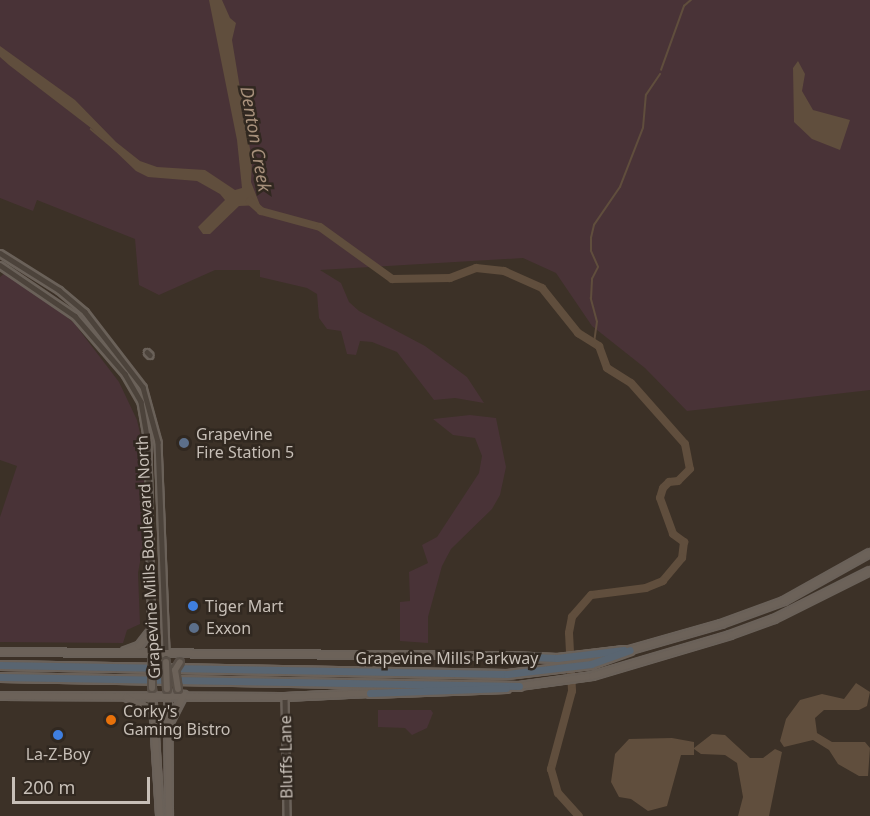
<!DOCTYPE html>
<html>
<head>
<meta charset="utf-8">
<style>
  body { margin:0 }
  #map { position:relative; width:870px; height:816px; overflow:hidden; background:#3c3127; font-family:"Noto Sans",sans-serif }
  div>[style] { position:absolute }
  .green>* { inset:0; background:#493337 }
  .water>* { inset:0; background:#604e3d }
  .stream>* { height:1.5px; margin:-0.75px; padding:0 0.75px; transform-origin:0.75px; border-radius:0.75px; background:#604e3d }
  .river>* { height:8px; margin:-4px; padding:0 4px; transform-origin:4px; border-radius:4px; background:#604e3d }
  .roads { filter:drop-shadow(2px 0 #6a6159) drop-shadow(-2px 0 #6a6159) drop-shadow(0 2px #6a6159) drop-shadow(0 -2px #6a6159) }
  .minor>* { height:4.5px; margin:-2.25px; padding:0 2.25px; transform-origin:2.25px; border-radius:2.25px; background:#4c433b }
  .major>* { height:6px; margin:-3px; padding:0 3px; transform-origin:3px; border-radius:3px; background:#6c6259 }
  .highway>* { height:7px; margin:-3.5px; padding:0 3.5px; transform-origin:3.5px; border-radius:3.5px; background:#596571 }
  .bridges { filter:drop-shadow(2px 0 #584f47) drop-shadow(-2px 0 #584f47) drop-shadow(0 2px #584f47) drop-shadow(0 -2px #584f47) }
  .major-bridge>* { height:6px; margin:-3px; padding:0 3px; transform-origin:3px; border-radius:3px; background:#6c6259 }
  .dots>* { width:16px; height:16px; translate:-50% -50%; box-sizing:border-box; border:3px solid #312820; border-radius:50% }
  span { translate:-50% -50%; white-space:nowrap; text-align:center; line-height:1.15; -webkit-text-stroke:5px #312820; paint-order:stroke }
  .poi-label { font-size:16px; color:#c7bfb7 }
  .left { translate:0 -50%; text-align:left }
  .street-label { font-size:16px; color:#c7bfb7 }
  .water-label { font-size:18px; color:#a7907b; font-style:italic }
  .scale { position:absolute; left:12px; top:777px; width:138px; height:27px; box-sizing:border-box; border:3px solid #c7bfb7; border-top:0; padding-left:8px; font-size:18px; line-height:21px; white-space:nowrap; color:#c7bfb7; -webkit-text-stroke:4px #312820; paint-order:stroke }
</style>
</head>
<body>
<div id="map">
  <div class="green">
    <i style="clip-path:polygon(0 0,870px 0,870px 390px,687px 411px,645px 368px,592px 326px,556px 273px,523px 258px,320px 270px,341px 283px,349px 302px,359px 311px,425px 346px,467px 377px,484px 403px,455px 398px,434px 400px,397px 352px,372px 342px,360px 341px,356px 355px,347px 354px,341px 331px,327px 329px,319px 318px,317px 294px,307px 288px,260px 277px,260px 270px,215px 270px,159px 295px,139px 285px,135px 239px,37px 200px,33px 211px,0 198px)"></i>
    <i style="clip-path:polygon(6px 272px,33px 289px,74px 323px,119px 382px,137px 420px,143px 446px,146px 529px,138px 573px,140px 624px,127px 630px,123px 643px,0 642px,0 517px,17px 466px,0 460px,0 277px)"></i>
    <i style="clip-path:polygon(470px 415px,496px 418px,506px 467px,500px 495px,492px 509px,451px 549px,442px 566px,428px 617px,428px 643px,400px 641px,400px 602px,410px 601px,409px 572px,428px 563px,422px 545px,437px 537px,479px 473px,482px 456px,475px 438px,453px 435px,433px 419px)"></i>
    <i style="clip-path:polygon(378px 710px,431px 710px,433px 713px,427px 728px,412px 735px,405px 728px,378px 727px)"></i>
  </div>
  <div class="water">
    <i style="clip-path:polygon(209px 0,222px 0,230px 18px,236px 23px,232px 40px,252px 161px,251px 182px,260px 205px,239px 206px,210px 234px,203px 234px,198px 227px,225px 200px,220px 194px,197px 181px,148px 177px,136px 171px,91px 128px,9px 65px,0 57px,0 46px,75px 100px,116px 142px,140px 161px,157px 167px,205px 170px,235px 190px,242px 188px,237px 140px)"></i>
    <i style="clip-path:polygon(798px 61px,805px 74px,802px 91px,813px 110px,850px 120px,840px 150px,812px 139px,794px 122px,793px 68px)"></i>
    <i style="clip-path:polygon(856px 683px,870px 692px,867px 706px,859px 710px,824px 710px,815px 718px,817px 733px,832px 742px,865px 742px,870px 748px,868px 776px,859px 776px,838px 764px,829px 750px,813px 740px,784px 747px,780px 741px,786px 719px,800px 700px,822px 694px,844px 699px)"></i>
    <i style="clip-path:polygon(712px 734px,725px 735px,750px 758px,763px 758px,775px 749px,782px 752px,769px 816px,738px 816px,743px 797px,737px 763px,725px 755px,701px 754px,694px 749px,694px 755px,681px 755px,667px 806px,648px 811px,631px 799px,619px 797px,611px 782px,615px 754px,629px 739px,672px 738px,694px 742px,694px 748px)"></i>
  </div>
  <div class="stream">
    <i style="left:661px;top:70px;width:68px;rotate:-70.2deg"></i>
    <i style="left:684px;top:6px;width:9px;rotate:-41deg"></i>
    <i style="left:91px;top:129px;width:34px;rotate:40deg"></i>
    <i style="left:594px;top:343px;width:21px;rotate:-82deg"></i>
    <i style="left:597px;top:322px;width:24px;rotate:-105deg"></i>
    <i style="left:591px;top:299px;width:20px;rotate:-87deg"></i>
    <i style="left:592px;top:279px;width:13px;rotate:-63deg"></i>
    <i style="left:598px;top:267px;width:17px;rotate:-114deg"></i>
    <i style="left:591px;top:251px;width:13px;rotate:-90deg"></i>
    <i style="left:591px;top:238px;width:13px;rotate:-77deg"></i>
    <i style="left:594px;top:225px;width:46px;rotate:-55.6deg"></i>
    <i style="left:620px;top:187px;width:63px;rotate:-68.7deg"></i>
    <i style="left:643px;top:128px;width:33px;rotate:-85deg"></i>
    <i style="left:646px;top:95px;width:25px;rotate:-56deg"></i>
  </div>
  <div class="river">
    <i style="left:250px;top:201px;width:15px;rotate:42deg"></i>
    <i style="left:261px;top:211px;width:61px;rotate:15.2deg"></i>
    <i style="left:320px;top:227px;width:89px;rotate:35.8deg"></i>
    <i style="left:392px;top:279px;width:58px;rotate:-1deg"></i>
    <i style="left:450px;top:278px;width:28px;rotate:-21deg"></i>
    <i style="left:476px;top:268px;width:28px;rotate:6deg"></i>
    <i style="left:504px;top:271px;width:42px;rotate:24.1deg"></i>
    <i style="left:542px;top:288px;width:58px;rotate:51.3deg"></i>
    <i style="left:578px;top:333px;width:25px;rotate:32deg"></i>
    <i style="left:599px;top:346px;width:23px;rotate:70deg"></i>
    <i style="left:607px;top:368px;width:28px;rotate:32deg"></i>
    <i style="left:631px;top:383px;width:81px;rotate:48.5deg"></i>
    <i style="left:685px;top:444px;width:25px;rotate:79deg"></i>
    <i style="left:690px;top:469px;width:17px;rotate:135deg"></i>
    <i style="left:678px;top:481px;width:9px;rotate:174deg"></i>
    <i style="left:669px;top:482px;width:8px;rotate:135deg"></i>
    <i style="left:663px;top:488px;width:10px;rotate:107deg"></i>
    <i style="left:660px;top:498px;width:38px;rotate:70deg"></i>
    <i style="left:673px;top:534px;width:14px;rotate:36deg"></i>
    <i style="left:684px;top:542px;width:16px;rotate:97deg"></i>
    <i style="left:682px;top:558px;width:30px;rotate:130deg"></i>
    <i style="left:663px;top:581px;width:18px;rotate:158deg"></i>
    <i style="left:646px;top:588px;width:55px;rotate:172.7deg"></i>
    <i style="left:591px;top:595px;width:29px;rotate:131deg"></i>
    <i style="left:572px;top:617px;width:16px;rotate:101deg"></i>
    <i style="left:569px;top:633px;width:58px;rotate:87deg"></i>
    <i style="left:572px;top:691px;width:81px;rotate:105.1deg"></i>
    <i style="left:551px;top:769px;width:25px;rotate:74deg"></i>
    <i style="left:558px;top:793px;width:31px;rotate:48deg"></i>
  </div>
  <div class="roads">
    <div class="minor">
      <i style="left:0;top:253px;width:70px;rotate:32.1deg"></i>
      <i style="left:59px;top:290px;width:34px;rotate:40deg"></i>
      <i style="left:85px;top:312px;width:95px;rotate:52.3deg"></i>
      <i style="left:143px;top:387px;width:57px;rotate:74.7deg"></i>
      <i style="left:158px;top:442px;width:212px;rotate:87.8deg"></i>
      <i style="left:0;top:265px;width:91px;rotate:34.2deg"></i>
      <i style="left:75px;top:316px;width:77px;rotate:49.2deg"></i>
      <i style="left:125px;top:374px;width:32px;rotate:60deg"></i>
      <i style="left:141px;top:402px;width:41px;rotate:80.1deg"></i>
      <i style="left:148px;top:442px;width:212px;rotate:88.9deg"></i>
      <i style="left:147px;top:352px;width:4px;rotate:45deg"></i>
      <i style="left:285px;top:697px;width:119px;rotate:89deg"></i>
    </div>
    <div class="major">
      <i style="left:630px;top:650px;width:95px;rotate:-15.9deg"></i>
      <i style="left:721px;top:624px;width:67px;rotate:-20.1deg"></i>
      <i style="left:784px;top:601px;width:98px;rotate:-29.2deg"></i>
      <i style="left:125px;top:651px;width:15px;rotate:-20deg"></i>
      <i style="left:139px;top:646px;width:16px;rotate:-52deg"></i>
      <i style="left:0;top:652px;width:508px;rotate:0.45deg"></i>
      <i style="left:519px;top:686px;width:74px;rotate:-7.8deg"></i>
      <i style="left:592px;top:676px;width:144px;rotate:-16.5deg"></i>
      <i style="left:730px;top:635px;width:47px;rotate:-20deg"></i>
      <i style="left:774px;top:619px;width:107px;rotate:-26.6deg"></i>
      <i style="left:152px;top:688px;width:128px;rotate:86.4deg"></i>
      <i style="left:168px;top:692px;width:124px;rotate:89.5deg"></i>
      <i style="left:0;top:696px;width:285px;rotate:0.2deg"></i>
      <i style="left:285px;top:697px;width:85px;rotate:-2.7deg"></i>
      <i style="left:126px;top:697px;width:31px;rotate:31deg"></i>
      <i style="left:169px;top:724px;width:33px;rotate:-63deg"></i>
    </div>
    <div class="highway">
      <i style="left:508px;top:656px;width:49px;rotate:2.3deg"></i>
      <i style="left:557px;top:658px;width:67px;rotate:-6.8deg"></i>
      <i style="left:0;top:665px;width:507px;rotate:1.02deg"></i>
      <i style="left:507px;top:674px;width:85px;rotate:-6.8deg"></i>
      <i style="left:591px;top:664px;width:41px;rotate:-19.7deg"></i>
      <i style="left:0;top:677px;width:519px;rotate:0.99deg"></i>
      <i style="left:370px;top:693px;width:136px;rotate:-2.1deg"></i>
    </div>
  </div>
  <div class="bridges">
    <div class="major-bridge">
      <i style="left:152px;top:661px;width:27px;rotate:90deg"></i>
      <i style="left:166px;top:662px;width:27px;rotate:88deg"></i>
      <i style="left:178px;top:689px;width:19px;rotate:-99deg"></i>
      <i style="left:175px;top:670px;width:9px;rotate:-58deg"></i>
    </div>
  </div>
  <div class="dots">
    <i style="left:184px;top:443px;background:#5c6f8a"></i>
    <i style="left:193px;top:606px;background:#3f7fe0"></i>
    <i style="left:194px;top:628px;background:#5c6f8a"></i>
    <i style="left:111px;top:720px;background:#e8710a"></i>
    <i style="left:58px;top:735px;background:#3f7fe0"></i>
  </div>
  <div class="poi-label">
    <span class="left" style="left:196px;top:443px">Grapevine<br>Fire Station 5</span>
    <span class="left" style="left:205px;top:606px">Tiger Mart</span>
    <span class="left" style="left:206px;top:628px">Exxon</span>
    <span class="left" style="left:123px;top:720px">Corky's<br>Gaming Bistro</span>
    <span style="left:58px;top:754px">La-Z-Boy</span>
  </div>
  <div class="street-label">
    <span style="left:148px;top:557px;rotate:-93deg">Grapevine Mills Boulevard North</span>
    <span style="left:447px;top:658px">Grapevine Mills Parkway</span>
    <span style="left:286px;top:757px;rotate:-91deg">Bluffs Lane</span>
  </div>
  <div class="water-label">
    <span style="left:256px;top:139px;rotate:80deg">Denton Creek</span>
  </div>
  <div class="scale">200 m</div>
</div>
</body>
</html>
